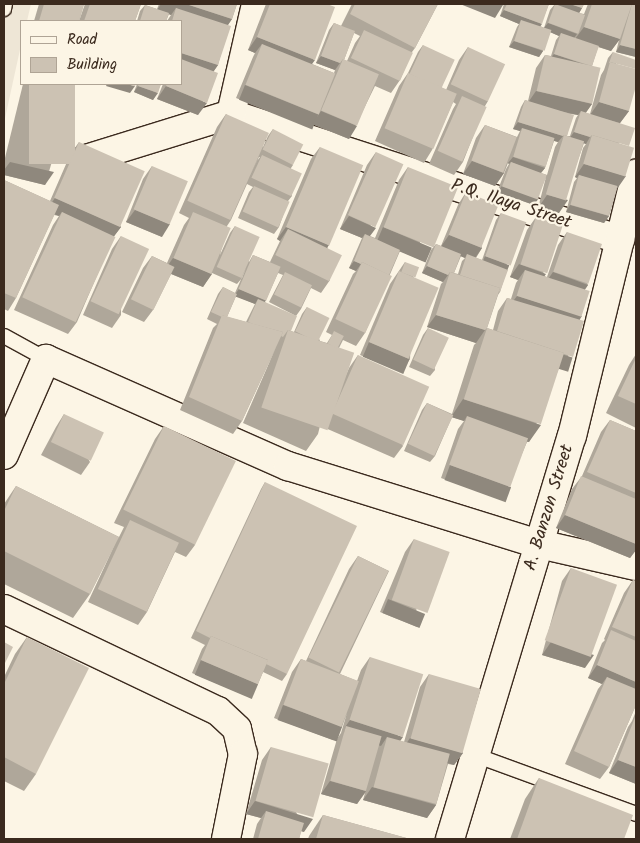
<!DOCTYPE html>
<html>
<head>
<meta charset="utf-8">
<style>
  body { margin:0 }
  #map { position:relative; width:640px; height:843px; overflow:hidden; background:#fcf5e5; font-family:Kalam,sans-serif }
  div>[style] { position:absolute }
  .built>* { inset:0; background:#eee6d6 }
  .roads { filter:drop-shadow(1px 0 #3b2a1e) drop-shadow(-1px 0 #3b2a1e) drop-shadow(0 1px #3b2a1e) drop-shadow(0 -1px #3b2a1e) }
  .service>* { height:14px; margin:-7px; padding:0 7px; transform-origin:7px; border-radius:7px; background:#fcf5e5 }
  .minor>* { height:28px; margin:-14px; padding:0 14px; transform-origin:14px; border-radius:14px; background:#fcf5e5 }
  .tertiary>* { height:28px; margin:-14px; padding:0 14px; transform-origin:14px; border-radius:14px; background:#fcf5e5 }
  .secondary>* { height:28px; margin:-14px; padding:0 14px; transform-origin:14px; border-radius:14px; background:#fcf5e5 }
  .wall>* { inset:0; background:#afa79a }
  .shaded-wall>* { inset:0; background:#8f887d; transform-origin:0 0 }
  .building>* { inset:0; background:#ccc2b3; transform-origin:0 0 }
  span { translate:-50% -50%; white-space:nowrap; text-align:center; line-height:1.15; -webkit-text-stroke:4.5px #fcf5e5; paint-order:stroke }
  .street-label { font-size:18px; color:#3b2a1e }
  .frame { position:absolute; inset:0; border:5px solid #3b2a1e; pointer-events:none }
  .legend { position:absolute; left:20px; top:20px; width:162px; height:65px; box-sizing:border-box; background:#fcf5e5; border:1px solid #afa495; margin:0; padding:6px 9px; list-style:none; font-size:15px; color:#3b2a1e }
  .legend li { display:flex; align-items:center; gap:10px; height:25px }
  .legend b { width:25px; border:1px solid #afa495 }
</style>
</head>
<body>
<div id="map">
  <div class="built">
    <i style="clip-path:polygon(4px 4px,31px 4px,27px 21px,21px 21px,21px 45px,4px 123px)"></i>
  </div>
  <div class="roads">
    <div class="service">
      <i style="left:4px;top:9px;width:5px;rotate:-79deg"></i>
      <i style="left:4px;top:336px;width:48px;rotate:28.7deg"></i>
      <i style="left:475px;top:755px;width:171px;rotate:20.1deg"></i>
    </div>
    <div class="minor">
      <i style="left:231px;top:114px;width:409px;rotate:17.9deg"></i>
      <i style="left:231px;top:114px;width:113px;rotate:-77.2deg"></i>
      <i style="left:86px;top:159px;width:152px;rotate:-17.2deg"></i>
      <i style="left:4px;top:455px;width:105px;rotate:-66.4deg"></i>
      <i style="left:46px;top:359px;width:265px;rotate:23.9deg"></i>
      <i style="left:288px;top:466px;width:263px;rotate:17.3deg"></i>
      <i style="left:4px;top:609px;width:237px;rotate:25.5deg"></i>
      <i style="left:218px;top:711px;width:26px;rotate:43deg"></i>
      <i style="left:237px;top:729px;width:26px;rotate:77deg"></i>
      <i style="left:243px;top:754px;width:87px;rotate:101.3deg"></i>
    </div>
    <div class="tertiary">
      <i style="left:539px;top:544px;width:99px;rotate:12.8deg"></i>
    </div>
    <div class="secondary">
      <i style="left:450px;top:839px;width:421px;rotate:-73.2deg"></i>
      <i style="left:572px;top:436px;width:270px;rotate:-76.3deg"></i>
    </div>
  </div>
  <div class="wall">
    <i style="clip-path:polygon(39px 4px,84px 4px,79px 21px,34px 21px)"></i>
    <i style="clip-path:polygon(85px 4px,141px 4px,135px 21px,79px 21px)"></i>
    <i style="clip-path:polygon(159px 4px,237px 4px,232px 19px,228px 25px,218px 65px,213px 72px,198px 115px,157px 99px,163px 84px,181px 84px,181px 21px,167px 21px,171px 15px,169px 14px,166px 21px,137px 21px,140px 11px,145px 5px,157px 9px)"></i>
    <i style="clip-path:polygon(evenodd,266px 4px,327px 4px,312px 64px,334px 73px,335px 70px,316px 63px,329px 30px,334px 23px,341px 26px,352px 4px,438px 4px,415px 48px,412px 52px,400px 80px,391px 93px,375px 86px,349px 139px,312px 124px,314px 120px,309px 127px,236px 98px,253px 57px,255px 53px,248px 50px,266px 4px,354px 33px,360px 36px,355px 43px,347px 61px,344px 60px,354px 33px)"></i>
    <i style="clip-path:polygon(evenodd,504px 4px,549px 4px,540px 26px,544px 28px,550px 10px,555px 4px,584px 4px,582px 8px,579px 13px,584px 14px,588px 4px,636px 4px,636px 57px,616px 52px,619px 40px,611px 51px,598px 47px,592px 66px,592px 104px,585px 113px,590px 114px,601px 75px,604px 70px,608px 58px,613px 52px,629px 111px,620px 123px,617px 189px,609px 216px,604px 223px,566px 212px,574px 182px,577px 178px,575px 177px,583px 148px,586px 144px,584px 143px,559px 213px,538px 208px,546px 177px,534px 205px,497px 192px,506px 169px,509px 164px,508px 163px,504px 173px,495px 186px,463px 174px,476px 138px,485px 125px,517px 137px,520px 131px,513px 129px,521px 107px,525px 100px,528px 101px,536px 68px,545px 55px,551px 56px,556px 40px,559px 36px,550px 32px,543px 51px,539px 57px,509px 47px,517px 27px,519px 24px,500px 16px,504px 4px,570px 114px,578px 115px,576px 118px,570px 136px,567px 136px,570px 114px,504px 4px,554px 141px,558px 142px,555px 147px,547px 175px,541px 173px,545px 168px,554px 141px)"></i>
    <i style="clip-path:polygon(423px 45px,442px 88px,446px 90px,459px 60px,468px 47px,488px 101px,485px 106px,463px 162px,454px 175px,429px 164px,453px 109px,456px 104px,453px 102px,432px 150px,424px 163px,375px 141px,399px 86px,408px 73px,418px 52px)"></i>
    <i style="clip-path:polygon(23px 84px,75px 84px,45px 185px,4px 175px,4px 162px)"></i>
    <i style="clip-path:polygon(137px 84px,161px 84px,153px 100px,134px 92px)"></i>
    <i style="clip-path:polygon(evenodd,226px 114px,263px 147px,268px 136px,273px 129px,293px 165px,291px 168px,292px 196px,288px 201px,279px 227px,274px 234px,238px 218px,249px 192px,253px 187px,247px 184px,231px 220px,227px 226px,220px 255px,230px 233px,235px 226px,249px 262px,253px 255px,270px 262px,280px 241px,277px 239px,311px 159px,320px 147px,330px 280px,321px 293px,311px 288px,301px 309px,296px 316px,269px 302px,283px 275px,278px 273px,265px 302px,291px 331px,294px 332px,302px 314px,307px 307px,320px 341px,327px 343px,332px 335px,326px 332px,353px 274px,356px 271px,349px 268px,362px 238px,340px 229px,367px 165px,376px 152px,370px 236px,375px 238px,399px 180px,408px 167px,423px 261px,400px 251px,365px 333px,356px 346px,343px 340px,339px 348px,318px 434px,306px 451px,243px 423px,276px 347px,242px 421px,233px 434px,180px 410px,213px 328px,217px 324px,207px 319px,218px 294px,223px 287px,235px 293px,246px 268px,242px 278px,237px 284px,212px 273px,203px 287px,171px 274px,153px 310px,144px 322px,122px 312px,143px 268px,152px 256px,167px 263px,184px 225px,189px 218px,179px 213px,217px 127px,226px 114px,259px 157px,260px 157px,257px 161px,248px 180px,259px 157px,226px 114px,236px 296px,255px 304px,246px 322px,227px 317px,236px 296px)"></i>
    <i style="clip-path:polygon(79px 142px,121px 227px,114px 236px,77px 322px,68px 334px,14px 310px,53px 225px,59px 216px,54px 215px,16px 298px,8px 311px,4px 309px,4px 180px,50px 201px,70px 155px)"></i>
    <i style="clip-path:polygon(152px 166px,162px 237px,126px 222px,143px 179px)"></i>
    <i style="clip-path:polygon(evenodd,466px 192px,482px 248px,476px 258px,482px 260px,496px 220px,501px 213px,507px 269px,500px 292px,498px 295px,487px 328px,493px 330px,498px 311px,507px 298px,511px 299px,516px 283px,518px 280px,510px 277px,527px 230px,536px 217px,544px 276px,547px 277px,558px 245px,567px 232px,588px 285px,585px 289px,580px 320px,564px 369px,559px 368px,529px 442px,527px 442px,502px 500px,441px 478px,458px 429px,464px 421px,452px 417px,435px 456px,430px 462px,404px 451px,422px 410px,427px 403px,452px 414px,474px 345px,476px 343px,427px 327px,441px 284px,443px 282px,422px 273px,431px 250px,436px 244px,441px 246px,458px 205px,466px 192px,461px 256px,465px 258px,462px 261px,458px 274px,454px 273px,461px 256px)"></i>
    <i style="clip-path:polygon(121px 236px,121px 315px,112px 328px,83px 315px,112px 249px)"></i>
    <i style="clip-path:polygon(405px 262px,414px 278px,410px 359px,401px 372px,360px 355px,390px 284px)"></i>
    <i style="clip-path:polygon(428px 328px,435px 370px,430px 376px,409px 367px,423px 335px)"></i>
    <i style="clip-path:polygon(636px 354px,636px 428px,606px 413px,629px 365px)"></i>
    <i style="clip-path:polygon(358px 355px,403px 446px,394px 458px,323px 427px,349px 368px)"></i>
    <i style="clip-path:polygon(64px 414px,90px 462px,81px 475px,41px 455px,56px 427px)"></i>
    <i style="clip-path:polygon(610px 420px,636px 431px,636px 550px,630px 558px,556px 528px,572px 489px,582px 476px,601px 432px)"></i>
    <i style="clip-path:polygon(164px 426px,195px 545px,186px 557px,175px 552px,147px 612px,138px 625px,88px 602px,115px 544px,90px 594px,73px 618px,4px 584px,4px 504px,16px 486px,119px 537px,124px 527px,114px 523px,155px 439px)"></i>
    <i style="clip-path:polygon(265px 482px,287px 674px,282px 681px,263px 672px,258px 684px,249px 697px,192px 673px,202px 649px,205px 645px,191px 638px,261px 489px)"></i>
    <i style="clip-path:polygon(414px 539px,417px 627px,380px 612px,405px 552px)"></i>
    <i style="clip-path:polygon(358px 556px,389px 571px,340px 674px,357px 681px,361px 670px,370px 657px,400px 741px,404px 742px,420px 687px,429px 674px,463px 753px,454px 765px,448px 764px,436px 805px,427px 818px,363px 800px,365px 793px,357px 804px,321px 794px,337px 739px,341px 733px,347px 713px,342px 727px,333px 740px,274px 718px,292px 672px,301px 659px,306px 661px,349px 569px)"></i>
    <i style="clip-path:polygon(571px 568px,585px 668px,542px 655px,562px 581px)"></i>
    <i style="clip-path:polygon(633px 580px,636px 581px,636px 705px,609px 767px,600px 779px,565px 764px,598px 689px,602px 684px,588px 678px,602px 643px,605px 640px,604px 639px,624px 593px)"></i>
    <i style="clip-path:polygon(27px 637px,36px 774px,24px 791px,4px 781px,4px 677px,15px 654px)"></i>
    <i style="clip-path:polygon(636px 711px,636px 784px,609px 773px,628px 727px,632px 721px)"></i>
    <i style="clip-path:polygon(271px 747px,304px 832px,301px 831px,299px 839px,253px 839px,257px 824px,261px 818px,246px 814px,262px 760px)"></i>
    <i style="clip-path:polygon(539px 778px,624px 839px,510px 839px,525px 799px)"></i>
    <i style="clip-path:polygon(323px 815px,410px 839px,308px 839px,309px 836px)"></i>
  </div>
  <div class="shaded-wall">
    <i style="clip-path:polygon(161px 4px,186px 4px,232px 19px,223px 32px,176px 8px,171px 15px,157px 10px)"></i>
    <i style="clip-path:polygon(460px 4px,499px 4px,503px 5px,495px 18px)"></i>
    <i style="clip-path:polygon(559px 4px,570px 4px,582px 8px,578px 15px,556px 7px)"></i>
    <i style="clip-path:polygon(504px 10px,542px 24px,537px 31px,521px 20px,519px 24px,500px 16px)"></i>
    <i style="clip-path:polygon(548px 23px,577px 34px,572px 41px,561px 33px,559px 36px,543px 29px)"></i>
    <i style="clip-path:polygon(584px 27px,620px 39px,611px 51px,575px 39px)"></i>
    <i style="clip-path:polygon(257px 37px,315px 60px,306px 72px,262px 44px,255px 53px,248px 50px)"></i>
    <i style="clip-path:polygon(514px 41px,543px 51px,539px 57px,509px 47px)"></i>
    <i style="clip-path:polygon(620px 45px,636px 49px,636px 57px,616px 52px)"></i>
    <i style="clip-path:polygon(181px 53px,218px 65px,209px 78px,181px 69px)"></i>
    <i style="clip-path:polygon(554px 54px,592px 67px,549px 60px)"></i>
    <i style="clip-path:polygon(321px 56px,340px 63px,335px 70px,316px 63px)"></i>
    <i style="clip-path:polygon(107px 84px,126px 84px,135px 86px,130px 93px,106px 86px)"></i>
    <i style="left:245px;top:85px;width:79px;height:16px;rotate:22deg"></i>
    <i style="clip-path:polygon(138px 86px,158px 93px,153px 100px,134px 92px)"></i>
    <i style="clip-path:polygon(166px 86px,207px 103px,198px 115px,157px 99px)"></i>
    <i style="clip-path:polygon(536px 91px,592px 104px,583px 117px,581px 111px,578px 115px,527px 104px)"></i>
    <i style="clip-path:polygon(599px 102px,629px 111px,620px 123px,590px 115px)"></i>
    <i style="clip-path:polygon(321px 111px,357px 126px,349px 139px,312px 124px)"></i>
    <i style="clip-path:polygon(518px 122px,563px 136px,558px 142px,521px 131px,522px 128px,520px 131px,513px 129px)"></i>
    <i style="clip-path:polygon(574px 132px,590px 137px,586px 144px,569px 139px)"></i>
    <i style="clip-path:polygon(513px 157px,545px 168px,540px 174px,511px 162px,509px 164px,508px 163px)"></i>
    <i style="clip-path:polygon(472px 161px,504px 173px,495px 186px,463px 174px)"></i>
    <i style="clip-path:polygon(10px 162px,54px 172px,45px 185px,4px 175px,4px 170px)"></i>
    <i style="clip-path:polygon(584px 164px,626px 176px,617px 189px,579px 175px,577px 178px,575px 177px)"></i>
    <i style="clip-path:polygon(502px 186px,539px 198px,534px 205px,497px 192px)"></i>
    <i style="clip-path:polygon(547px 195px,568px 200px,559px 213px,538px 208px)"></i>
    <i style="clip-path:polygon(55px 198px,121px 227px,112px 239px,62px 212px,59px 216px,46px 211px)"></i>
    <i style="clip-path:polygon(570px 205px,609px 216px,604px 223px,566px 212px)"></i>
    <i style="clip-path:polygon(135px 210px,170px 224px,162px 237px,126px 222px)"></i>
    <i style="clip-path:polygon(349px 216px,376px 228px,367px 240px,365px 234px,362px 238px,340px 229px)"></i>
    <i style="clip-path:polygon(286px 227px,329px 245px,320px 258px,288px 229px,280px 241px,277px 239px)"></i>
    <i style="left:383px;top:227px;width:53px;height:16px;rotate:23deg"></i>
    <i style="clip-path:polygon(449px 235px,482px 248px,473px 261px,467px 254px,465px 258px,440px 248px)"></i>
    <i style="left:485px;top:256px;width:26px;height:8px;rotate:21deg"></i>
    <i style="clip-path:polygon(173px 258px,212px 274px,203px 287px,164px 271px)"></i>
    <i style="clip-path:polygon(354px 261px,361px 264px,356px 271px,349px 268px)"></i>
    <i style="clip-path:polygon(519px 264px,546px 274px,537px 287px,525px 270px,518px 280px,510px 277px)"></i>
    <i style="clip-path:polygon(427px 266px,448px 275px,443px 282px,422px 273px)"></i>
    <i style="clip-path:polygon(553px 272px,588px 285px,580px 297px,544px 285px)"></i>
    <i style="clip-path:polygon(239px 289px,266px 300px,261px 307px,258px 299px,255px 304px,234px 296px)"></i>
    <i style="clip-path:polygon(517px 296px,582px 316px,573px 329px,508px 308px)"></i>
    <i style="clip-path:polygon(436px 315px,485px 330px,476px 343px,427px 327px)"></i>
    <i style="left:496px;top:334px;width:80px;height:15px;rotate:17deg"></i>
    <i style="left:369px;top:342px;width:44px;height:16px;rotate:23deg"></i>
    <i style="clip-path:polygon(463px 399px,541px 425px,529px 442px,465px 421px,467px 416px,464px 421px,451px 417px)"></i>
    <i style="left:450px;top:465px;width:65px;height:16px;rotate:20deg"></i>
    <i style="clip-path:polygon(565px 515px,636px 544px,636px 550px,630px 558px,556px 528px)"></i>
    <i style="left:388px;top:599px;width:40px;height:15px;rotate:22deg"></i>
    <i style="clip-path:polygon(551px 642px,594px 655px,585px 668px,542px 655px)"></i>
    <i style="left:201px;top:660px;width:62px;height:16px;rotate:23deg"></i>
    <i style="clip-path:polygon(597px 665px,636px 682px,636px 698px,607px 677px,602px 684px,588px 678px)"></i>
    <i style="left:283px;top:705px;width:63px;height:16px;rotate:20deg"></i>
    <i style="clip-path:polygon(350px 720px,403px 737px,394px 750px,387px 737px,381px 746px,344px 734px,346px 726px,341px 733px)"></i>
    <i style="clip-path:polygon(410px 738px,463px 753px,454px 765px,402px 750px)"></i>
    <i style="clip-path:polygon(618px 760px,636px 767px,636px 784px,609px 773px)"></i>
    <i style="clip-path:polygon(330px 781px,366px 791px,357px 804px,321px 794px)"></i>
    <i style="clip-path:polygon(372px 787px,436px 805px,427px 818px,363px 800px)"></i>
    <i style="clip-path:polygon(255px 801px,313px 819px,304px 832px,264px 819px,266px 811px,261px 818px,246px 814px)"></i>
  </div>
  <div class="building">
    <i style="clip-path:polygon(44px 4px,84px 4px,79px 21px,39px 21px)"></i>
    <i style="clip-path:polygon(90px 4px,141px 4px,135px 21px,84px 21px)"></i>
    <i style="clip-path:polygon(186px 4px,237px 4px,232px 19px)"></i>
    <i style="clip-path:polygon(270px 4px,327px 4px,335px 7px,315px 60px,257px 37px)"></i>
    <i style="clip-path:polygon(355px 4px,438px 4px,415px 48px,350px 14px)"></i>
    <i style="clip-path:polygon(507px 4px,549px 4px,542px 24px,504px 10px)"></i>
    <i style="left:555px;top:4px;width:32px;height:20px;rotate:20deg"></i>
    <i style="clip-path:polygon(570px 4px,584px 4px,582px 8px)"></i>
    <i style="clip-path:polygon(592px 4px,632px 4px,620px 39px,584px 27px)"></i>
    <i style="clip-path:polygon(632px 4px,636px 4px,636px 49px,620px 45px)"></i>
    <i style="clip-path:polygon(145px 5px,169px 13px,166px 21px,140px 21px)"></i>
    <i style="clip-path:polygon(176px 8px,231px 26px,218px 65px,181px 53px,181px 21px,172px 21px)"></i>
    <i style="left:521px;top:20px;width:32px;height:22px;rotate:18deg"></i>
    <i style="clip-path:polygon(334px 23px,355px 31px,344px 60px,343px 59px,340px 63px,321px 56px)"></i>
    <i style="left:364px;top:30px;width:54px;height:31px;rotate:25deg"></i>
    <i style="clip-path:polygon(561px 33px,599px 46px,592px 66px,582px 63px,554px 54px)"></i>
    <i style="left:262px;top:44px;width:79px;height:44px;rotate:22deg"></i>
    <i style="left:423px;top:45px;width:35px;height:32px;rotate:25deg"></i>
    <i style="left:468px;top:47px;width:41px;height:41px;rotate:25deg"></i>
    <i style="clip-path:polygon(613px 52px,636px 60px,636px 69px,610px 62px,610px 63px,609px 63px)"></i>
    <i style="left:545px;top:55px;width:57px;height:37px;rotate:13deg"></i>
    <i style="clip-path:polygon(181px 59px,218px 73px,207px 103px,166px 86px,167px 84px,181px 84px)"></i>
    <i style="left:343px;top:59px;width:39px;height:56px;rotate:23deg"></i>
    <i style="clip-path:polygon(610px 62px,636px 69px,636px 86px,629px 111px,599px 102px)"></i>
    <i style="left:408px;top:73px;width:53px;height:60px;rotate:23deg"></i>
    <i style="left:29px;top:84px;width:46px;height:80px"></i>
    <i style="clip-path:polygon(126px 84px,136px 84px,135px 86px)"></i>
    <i style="clip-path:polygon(139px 84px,161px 84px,158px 93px,138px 86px)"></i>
    <i style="left:462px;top:96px;width:27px;height:60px;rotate:24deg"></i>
    <i style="clip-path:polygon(525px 100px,574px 115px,567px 136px,564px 135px,563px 136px,518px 122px)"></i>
    <i style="clip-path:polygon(581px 111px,635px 128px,629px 146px,592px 135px,590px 137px,574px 132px)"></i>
    <i style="left:226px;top:114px;width:47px;height:95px;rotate:24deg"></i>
    <i style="left:485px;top:125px;width:34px;height:38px;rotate:21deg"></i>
    <i style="left:522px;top:128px;width:34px;height:30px;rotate:17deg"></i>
    <i style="left:273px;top:129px;width:34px;height:23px;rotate:27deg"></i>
    <i style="left:564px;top:135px;width:21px;height:62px;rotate:17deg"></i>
    <i style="left:592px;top:135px;width:44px;height:30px;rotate:17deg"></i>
    <i style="left:79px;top:142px;width:72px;height:61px;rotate:24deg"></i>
    <i style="left:320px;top:147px;width:47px;height:87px;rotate:23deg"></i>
    <i style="left:376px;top:152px;width:30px;height:69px;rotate:24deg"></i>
    <i style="left:262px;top:155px;width:44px;height:25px;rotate:25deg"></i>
    <i style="left:511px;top:162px;width:38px;height:26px;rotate:20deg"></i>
    <i style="left:152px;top:166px;width:39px;height:47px;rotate:23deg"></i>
    <i style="left:408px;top:167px;width:54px;height:65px;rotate:22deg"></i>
    <i style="left:579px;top:175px;width:40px;height:31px;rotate:16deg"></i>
    <i style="clip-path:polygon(4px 180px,59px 205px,16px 298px,4px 293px)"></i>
    <i style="left:254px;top:186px;width:39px;height:28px;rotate:24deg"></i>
    <i style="left:466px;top:192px;width:35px;height:46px;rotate:22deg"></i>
    <i style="left:62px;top:212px;width:59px;height:94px;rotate:25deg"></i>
    <i style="left:193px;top:212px;width:41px;height:50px;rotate:23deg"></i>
    <i style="left:501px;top:213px;width:27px;height:46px;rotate:20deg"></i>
    <i style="left:536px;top:217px;width:28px;height:50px;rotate:18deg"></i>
    <i style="left:235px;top:226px;width:27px;height:45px;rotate:24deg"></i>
    <i style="left:288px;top:229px;width:60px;height:29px;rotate:26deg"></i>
    <i style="left:567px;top:232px;width:37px;height:42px;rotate:19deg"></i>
    <i style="clip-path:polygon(365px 234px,400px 250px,389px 275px,362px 262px,361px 264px,354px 261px)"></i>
    <i style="left:121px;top:236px;width:31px;height:72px;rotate:25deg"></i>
    <i style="clip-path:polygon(436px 244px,461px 254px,454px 273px,450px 272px,448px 275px,427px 266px)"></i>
    <i style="clip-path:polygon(467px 254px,508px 270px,500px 292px,499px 291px,500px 288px,460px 275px)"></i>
    <i style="left:253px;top:255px;width:30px;height:37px;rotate:23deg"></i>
    <i style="left:152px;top:256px;width:25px;height:48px;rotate:26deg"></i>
    <i style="left:362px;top:262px;width:33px;height:63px;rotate:25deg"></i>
    <i style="left:405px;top:262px;width:15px;height:11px;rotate:20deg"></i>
    <i style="left:525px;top:270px;width:68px;height:27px;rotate:18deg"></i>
    <i style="left:399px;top:271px;width:43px;height:77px;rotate:23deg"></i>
    <i style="left:285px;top:272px;width:30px;height:25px;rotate:26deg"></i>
    <i style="clip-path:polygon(450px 272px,500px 288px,487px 328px,485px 330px,436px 315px)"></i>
    <i style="clip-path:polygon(223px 287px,237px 294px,227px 317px,222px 315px,222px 317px,211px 312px)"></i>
    <i style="clip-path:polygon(507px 298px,584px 321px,573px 357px,564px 354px,564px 353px,497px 331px)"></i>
    <i style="clip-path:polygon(258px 299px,297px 316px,291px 331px,288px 330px,283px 337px,281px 336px,283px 332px,253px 324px,248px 322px)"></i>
    <i style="left:307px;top:307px;width:25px;height:27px;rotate:26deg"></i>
    <i style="clip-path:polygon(222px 315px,283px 332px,242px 421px,189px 397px)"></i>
    <i style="left:428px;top:328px;width:23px;height:35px;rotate:25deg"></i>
    <i style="left:487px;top:328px;width:81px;height:75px;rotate:18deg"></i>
    <i style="left:288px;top:330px;width:70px;height:82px;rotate:19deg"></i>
    <i style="left:334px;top:331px;width:11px;height:14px;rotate:27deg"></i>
    <i style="left:358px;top:355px;width:78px;height:64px;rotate:24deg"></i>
    <i style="clip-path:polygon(636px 358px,636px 404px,618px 396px)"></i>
    <i style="left:427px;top:403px;width:29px;height:45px;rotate:25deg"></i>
    <i style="left:64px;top:414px;width:44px;height:31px;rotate:25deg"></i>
    <i style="left:467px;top:416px;width:65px;height:52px;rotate:20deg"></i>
    <i style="clip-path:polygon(610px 420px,636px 431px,636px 493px,587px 472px)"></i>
    <i style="left:164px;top:426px;width:80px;height:93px;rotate:26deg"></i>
    <i style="clip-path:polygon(581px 476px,636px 499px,636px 544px,565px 515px)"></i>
    <i style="clip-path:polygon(265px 482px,357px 526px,287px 674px,266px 664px,268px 660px,211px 636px,210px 638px,196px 631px)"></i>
    <i style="clip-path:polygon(16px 486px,119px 537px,90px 594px,4px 551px,4px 511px)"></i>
    <i style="left:130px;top:520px;width:54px;height:76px;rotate:25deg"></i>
    <i style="left:414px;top:539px;width:38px;height:65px;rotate:20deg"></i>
    <i style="left:358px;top:556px;width:34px;height:113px;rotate:26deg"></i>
    <i style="left:571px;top:568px;width:49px;height:77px;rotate:20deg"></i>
    <i style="clip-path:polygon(633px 580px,636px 581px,636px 637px,612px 627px)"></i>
    <i style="clip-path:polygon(611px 630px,636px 641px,636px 682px,597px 665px)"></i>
    <i style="left:211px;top:636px;width:62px;height:26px;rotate:23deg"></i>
    <i style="clip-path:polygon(27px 637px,89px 668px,36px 774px,4px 757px,4px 684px)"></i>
    <i style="clip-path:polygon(4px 642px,13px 647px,4px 665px)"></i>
    <i style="left:370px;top:657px;width:56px;height:66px;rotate:18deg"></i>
    <i style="left:301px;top:659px;width:62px;height:49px;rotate:21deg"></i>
    <i style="left:429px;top:674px;width:54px;height:67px;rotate:16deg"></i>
    <i style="clip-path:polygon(607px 677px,636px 689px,636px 705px,609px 767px,574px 751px)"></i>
    <i style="clip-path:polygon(636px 715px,636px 767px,618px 760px)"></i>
    <i style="left:346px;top:726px;width:37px;height:57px;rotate:16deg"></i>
    <i style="left:387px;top:737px;width:65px;height:52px;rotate:15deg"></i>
    <i style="left:271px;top:747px;width:60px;height:56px;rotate:16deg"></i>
    <i style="clip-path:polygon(539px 778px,633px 815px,624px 839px,517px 839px)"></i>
    <i style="clip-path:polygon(266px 811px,304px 823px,299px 839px,258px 839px)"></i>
    <i style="clip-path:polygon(323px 815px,410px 839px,316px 839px)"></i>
  </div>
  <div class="street-label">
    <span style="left:511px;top:205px;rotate:18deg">P.Q. Ilaya Street</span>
    <span style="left:550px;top:508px;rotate:-73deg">A. Banzon Street</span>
  </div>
  <div class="frame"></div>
  <ul class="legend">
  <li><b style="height:6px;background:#fcf5e5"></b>Road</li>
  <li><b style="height:14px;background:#ccc2b3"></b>Building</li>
  </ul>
</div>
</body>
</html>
